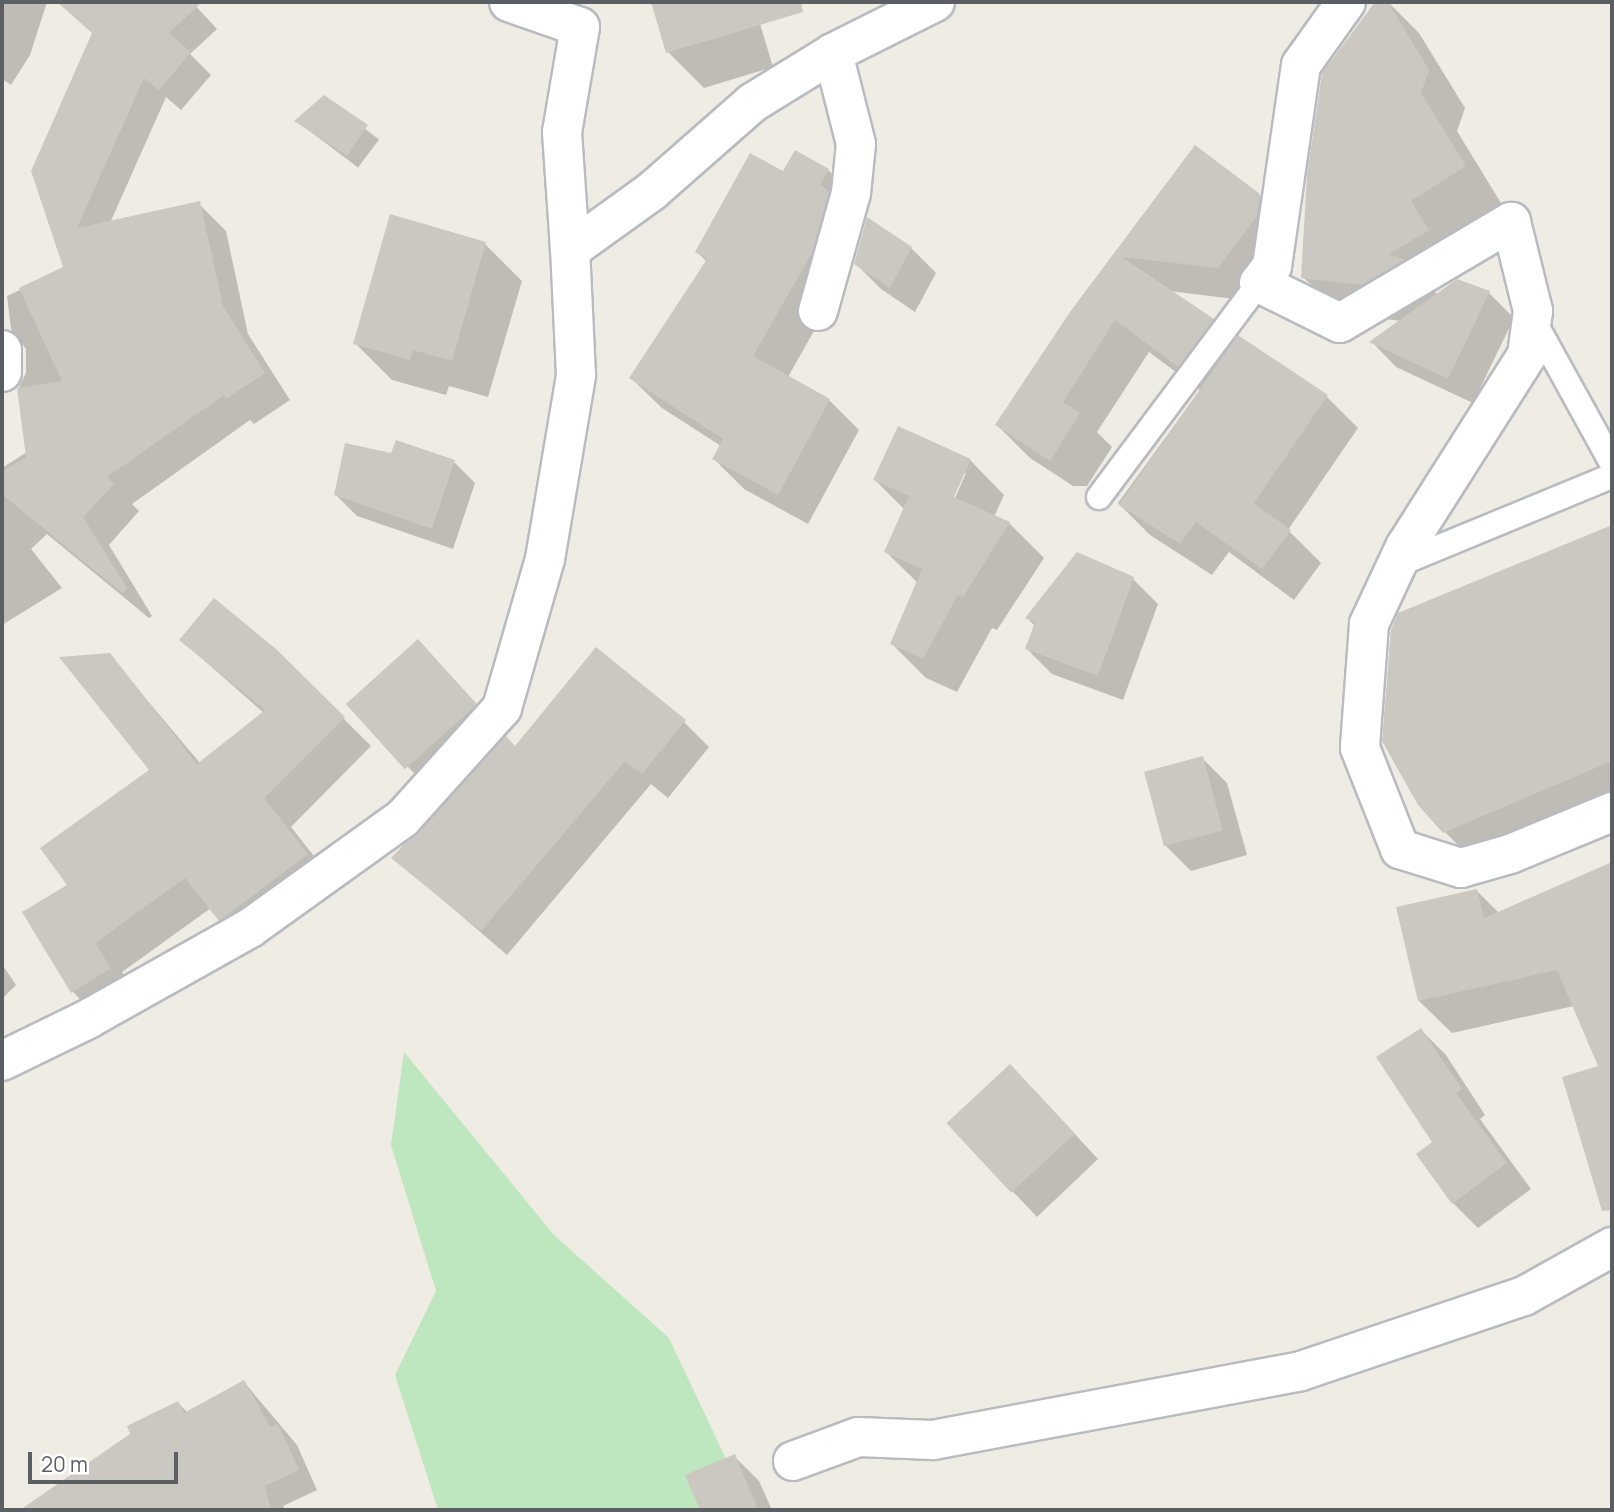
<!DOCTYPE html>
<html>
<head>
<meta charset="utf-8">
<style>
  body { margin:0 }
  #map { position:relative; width:1614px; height:1512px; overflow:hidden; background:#eeece3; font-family:Manrope,sans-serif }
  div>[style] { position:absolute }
  .green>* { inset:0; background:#bfe7bf }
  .shadow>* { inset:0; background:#0003; transform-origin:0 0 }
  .building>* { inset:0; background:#cbc8c2; transform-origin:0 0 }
  .roads { filter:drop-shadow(2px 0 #b8bbc0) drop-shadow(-2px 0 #b8bbc0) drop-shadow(0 2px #b8bbc0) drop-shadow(0 -2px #b8bbc0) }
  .lane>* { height:24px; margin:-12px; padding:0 12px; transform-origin:12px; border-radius:12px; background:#fff }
  .street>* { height:38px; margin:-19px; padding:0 19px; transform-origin:19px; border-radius:19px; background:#fff }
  span { translate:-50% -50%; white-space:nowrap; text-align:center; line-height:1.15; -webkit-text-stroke:7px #fff; paint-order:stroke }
  .frame { position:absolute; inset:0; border:4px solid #5b5f64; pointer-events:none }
  .scale { position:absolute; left:28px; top:1452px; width:150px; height:32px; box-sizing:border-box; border:4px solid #5b5f64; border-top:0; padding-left:9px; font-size:21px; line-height:24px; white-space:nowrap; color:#5b5f64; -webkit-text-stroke:5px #fff; paint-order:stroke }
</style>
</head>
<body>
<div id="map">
  <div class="green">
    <i style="clip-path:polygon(404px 1052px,554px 1235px,669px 1338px,750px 1510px,438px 1510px,395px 1375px,436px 1291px,391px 1145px)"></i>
  </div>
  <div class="shadow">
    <i style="clip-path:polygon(2px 2px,47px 2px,30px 55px,11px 85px,2px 79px)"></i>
    <i style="clip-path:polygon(58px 2px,192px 2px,217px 29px,190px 54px,211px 75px,181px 110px,166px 97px,110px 223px,67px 232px,94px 34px)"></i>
    <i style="clip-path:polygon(653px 2px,800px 2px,758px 17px,773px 67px,704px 88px,668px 52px)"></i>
    <i style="clip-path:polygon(1379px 2px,1388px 2px,1419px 33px,1465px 108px,1457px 131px,1501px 203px,1447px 238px,1430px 288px,1438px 295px,1489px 293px,1514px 318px,1473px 403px,1396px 367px,1372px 342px,1402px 321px,1340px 314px,1303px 277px,1324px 74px)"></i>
    <i style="left:324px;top:98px;width:69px;height:35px;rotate:37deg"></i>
    <i style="clip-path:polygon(1195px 147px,1259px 196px,1292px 229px,1251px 301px,1169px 291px,1213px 320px,1235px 343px,1326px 396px,1358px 428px,1288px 530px,1321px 563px,1294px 600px,1229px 552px,1212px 575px,1150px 535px,1118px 503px,1200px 390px,1149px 352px,1097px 432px,1112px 447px,1087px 486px,1073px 486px,1030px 458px,997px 425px)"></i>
    <i style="clip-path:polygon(796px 152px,828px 170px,859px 200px,841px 283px,788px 377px,829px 400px,859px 430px,808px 524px,744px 489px,714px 459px,721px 446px,662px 408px,631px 378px,707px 262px,697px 252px,784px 173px)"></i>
    <i style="clip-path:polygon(200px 205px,226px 231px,248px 334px,290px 400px,254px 424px,250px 420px,132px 504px,139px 511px,109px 545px,152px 616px,149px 618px,47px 534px,31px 549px,62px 588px,2px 625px,2px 468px,27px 452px,19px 387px,26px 373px,26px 349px,11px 329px,7px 296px)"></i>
    <i style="clip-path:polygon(485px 244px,522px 281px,488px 397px,449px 386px,446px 395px,392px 380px,355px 343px)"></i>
    <i style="clip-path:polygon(911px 248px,936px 273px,915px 312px,881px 289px,856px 264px)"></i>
    <i style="clip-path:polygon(393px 455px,454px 462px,475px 483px,453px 549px,357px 516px,336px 495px)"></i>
    <i style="clip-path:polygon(evenodd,970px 460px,1004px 495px,994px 517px,1009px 523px,1044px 558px,997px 630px,992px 628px,957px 692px,926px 678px,892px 644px,918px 583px,886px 552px,905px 510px,875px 480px,970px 460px,962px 473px,966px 473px,952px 505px,949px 504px,962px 473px)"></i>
    <i style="clip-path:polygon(1612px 527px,1612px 827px,1491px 878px,1444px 831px,1399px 615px)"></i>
    <i style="clip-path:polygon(1133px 579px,1158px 604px,1123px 700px,1052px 674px,1027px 649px,1035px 626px,1027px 618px)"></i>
    <i style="clip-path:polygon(181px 640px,275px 650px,371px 746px,291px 827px,335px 883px,248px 948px,211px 908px,122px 972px,138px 997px,101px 1020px,73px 992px,24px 913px,69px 885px,151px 770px,109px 655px,200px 763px,264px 713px)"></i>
    <i style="left:418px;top:641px;width:121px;height:93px;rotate:47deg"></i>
    <i style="clip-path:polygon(684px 722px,709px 747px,668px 798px,651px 784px,507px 955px,394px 858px,515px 748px)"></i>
    <i style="clip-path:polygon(1202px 758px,1227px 783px,1247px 855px,1191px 871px,1166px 846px)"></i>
    <i style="clip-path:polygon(1612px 864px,1612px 1062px,1588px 1038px,1574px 1006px,1452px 1033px,1419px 1001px,1477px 891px,1499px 913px)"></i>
    <i style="clip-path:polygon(2px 964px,16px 985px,2px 999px)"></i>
    <i style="clip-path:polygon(1421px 1030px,1446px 1055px,1485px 1115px,1480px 1119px,1531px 1189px,1478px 1228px,1453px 1203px,1418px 1155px,1434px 1143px)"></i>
    <i style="clip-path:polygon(1606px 1065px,1612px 1071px,1612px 1210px,1600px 1198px)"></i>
    <i style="clip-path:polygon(1035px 1091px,1098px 1159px,1037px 1217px,948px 1123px)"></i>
    <i style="clip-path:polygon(244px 1382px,297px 1445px,317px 1490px,283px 1506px,285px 1510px,63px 1510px,50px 1492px,178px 1403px,188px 1413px)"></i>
    <i style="clip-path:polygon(734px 1456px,759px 1481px,772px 1510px,702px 1510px,687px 1476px)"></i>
  </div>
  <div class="building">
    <i style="clip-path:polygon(57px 2px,202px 2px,169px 33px,191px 52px,159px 90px,144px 78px,77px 228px,200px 201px,223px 306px,265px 373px,226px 399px,224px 395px,107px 477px,114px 484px,83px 517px,127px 588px,122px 593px,2px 494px,2px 472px,26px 457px,17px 388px,62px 381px,19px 288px,63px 267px,31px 171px,92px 33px)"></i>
    <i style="clip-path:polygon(651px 2px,801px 2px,803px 12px,666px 53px)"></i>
    <i style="clip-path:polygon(1375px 2px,1388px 2px,1429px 70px,1421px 93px,1466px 166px,1411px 201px,1429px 230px,1389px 254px,1404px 260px,1362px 285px,1301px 278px,1307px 175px,1322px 73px)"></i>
    <i style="clip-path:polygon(324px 95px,368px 125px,347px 156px,294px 121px)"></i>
    <i style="clip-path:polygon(1195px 145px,1260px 194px,1257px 216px,1218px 268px,1122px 257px,1214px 319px,1178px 367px,1115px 320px,1063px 402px,1080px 413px,1050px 461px,995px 425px,1070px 312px)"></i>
    <i style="clip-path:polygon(795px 150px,829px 169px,820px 185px,829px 191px,812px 253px,753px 356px,830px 399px,778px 495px,712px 459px,723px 439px,629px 378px,707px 259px,695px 252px,750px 153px,783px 171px)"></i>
    <i style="clip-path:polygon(390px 214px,486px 242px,452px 361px,413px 350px,410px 360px,353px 344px)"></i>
    <i style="clip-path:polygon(867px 217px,912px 247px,890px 288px,854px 264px)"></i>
    <i style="clip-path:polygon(1457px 279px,1490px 291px,1448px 379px,1369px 342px)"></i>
    <i style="clip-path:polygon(1238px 335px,1328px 395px,1254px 503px,1291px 530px,1262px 569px,1196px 522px,1180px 544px,1119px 505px)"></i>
    <i style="clip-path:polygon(898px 426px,971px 459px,954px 497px,1010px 522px,963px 597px,958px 595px,923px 659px,890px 644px,922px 569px,884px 552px,909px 496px,873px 480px)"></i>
    <i style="clip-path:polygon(396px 440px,455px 460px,432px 529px,334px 495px,345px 443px,391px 453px)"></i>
    <i style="clip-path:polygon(1612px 525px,1612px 761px,1443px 833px,1418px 805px,1382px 741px,1391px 630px,1398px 613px)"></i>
    <i style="clip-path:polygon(1077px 552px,1134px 577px,1098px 676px,1025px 649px,1035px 622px,1025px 618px)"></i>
    <i style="clip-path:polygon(214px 598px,276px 649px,345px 717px,264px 798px,308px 854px,219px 921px,185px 878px,95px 943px,111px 968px,71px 993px,22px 912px,67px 885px,40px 848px,149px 770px,59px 657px,110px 653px,197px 764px,265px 710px,179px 640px)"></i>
    <i style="left:418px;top:639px;width:88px;height:97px;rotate:48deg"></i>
    <i style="clip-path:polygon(596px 647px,686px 720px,642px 774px,625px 761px,481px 931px,391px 858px,506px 736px,515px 746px)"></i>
    <i style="left:1203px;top:756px;width:77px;height:61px;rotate:75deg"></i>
    <i style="clip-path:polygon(1612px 862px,1612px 1210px,1602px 1211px,1562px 1077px,1598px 1066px,1557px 970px,1418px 1001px,1396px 907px,1477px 889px,1484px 918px)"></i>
    <i style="clip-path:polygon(1421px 1028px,1462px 1089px,1456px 1093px,1507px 1163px,1452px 1204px,1416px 1154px,1432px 1142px,1376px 1057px)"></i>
    <i style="left:1010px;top:1064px;width:95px;height:87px;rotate:47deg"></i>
    <i style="clip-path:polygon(244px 1380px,270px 1427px,278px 1424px,299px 1470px,265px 1486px,271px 1510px,20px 1510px,130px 1434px,127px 1426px,178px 1401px,184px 1413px)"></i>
    <i style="clip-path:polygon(735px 1454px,758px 1510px,700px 1510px,685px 1475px)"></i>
  </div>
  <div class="roads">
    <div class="lane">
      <i style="left:1532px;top:318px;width:166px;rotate:61.1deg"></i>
      <i style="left:1099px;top:497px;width:267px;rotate:-53.2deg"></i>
      <i style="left:1396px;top:565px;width:234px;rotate:-22.4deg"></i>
    </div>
    <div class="street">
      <i style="left:509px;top:2px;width:75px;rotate:19.4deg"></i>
      <i style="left:580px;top:27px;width:107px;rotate:99.7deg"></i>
      <i style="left:562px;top:132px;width:118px;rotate:86.1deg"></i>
      <i style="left:1346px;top:2px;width:77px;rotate:125.5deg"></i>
      <i style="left:1301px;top:65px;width:203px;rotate:98.2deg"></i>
      <i style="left:1272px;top:266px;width:21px;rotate:127deg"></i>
      <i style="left:1259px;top:283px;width:90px;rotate:26.3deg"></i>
      <i style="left:1340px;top:323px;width:199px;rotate:-30.6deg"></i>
      <i style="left:1511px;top:222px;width:92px;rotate:76.1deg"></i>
      <i style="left:1533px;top:311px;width:44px;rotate:97.8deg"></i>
      <i style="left:1527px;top:355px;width:227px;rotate:122.4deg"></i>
      <i style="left:1405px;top:547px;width:85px;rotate:115.1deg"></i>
      <i style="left:1369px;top:624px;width:124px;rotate:94.2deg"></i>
      <i style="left:1360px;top:748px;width:109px;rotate:68.4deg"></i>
      <i style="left:1400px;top:849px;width:64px;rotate:17.3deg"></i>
      <i style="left:1461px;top:868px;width:51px;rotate:-15.9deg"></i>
      <i style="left:1510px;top:854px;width:110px;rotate:-22.4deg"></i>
      <i style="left:818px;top:311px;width:123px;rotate:-74.4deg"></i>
      <i style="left:851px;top:193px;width:49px;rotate:-84.2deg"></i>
      <i style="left:856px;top:144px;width:94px;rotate:-104.2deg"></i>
      <i style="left:2px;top:350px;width:22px;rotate:90deg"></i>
      <i style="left:2px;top:1061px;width:96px;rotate:-26deg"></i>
      <i style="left:88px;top:1019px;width:186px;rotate:-29.3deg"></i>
      <i style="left:250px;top:928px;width:188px;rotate:-35.7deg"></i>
      <i style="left:403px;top:818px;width:148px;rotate:-48deg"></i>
      <i style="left:502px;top:708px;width:155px;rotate:-73.9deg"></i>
      <i style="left:545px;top:559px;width:187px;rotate:-80.4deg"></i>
      <i style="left:576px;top:375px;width:125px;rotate:-92.7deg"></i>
      <i style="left:570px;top:250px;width:101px;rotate:-35.7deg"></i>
      <i style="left:652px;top:191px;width:133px;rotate:-41.3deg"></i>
      <i style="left:752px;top:103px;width:95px;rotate:-31.7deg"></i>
      <i style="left:833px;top:53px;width:114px;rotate:-26.6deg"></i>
      <i style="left:793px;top:1461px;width:69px;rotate:-20.3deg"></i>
      <i style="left:858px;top:1437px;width:75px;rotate:2.3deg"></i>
      <i style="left:933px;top:1440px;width:374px;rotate:-10.6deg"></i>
      <i style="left:1301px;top:1371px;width:235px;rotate:-18.6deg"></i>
      <i style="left:1524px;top:1296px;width:101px;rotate:-29.1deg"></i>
    </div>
  </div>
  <div class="frame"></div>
  <div class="scale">20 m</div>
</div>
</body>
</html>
